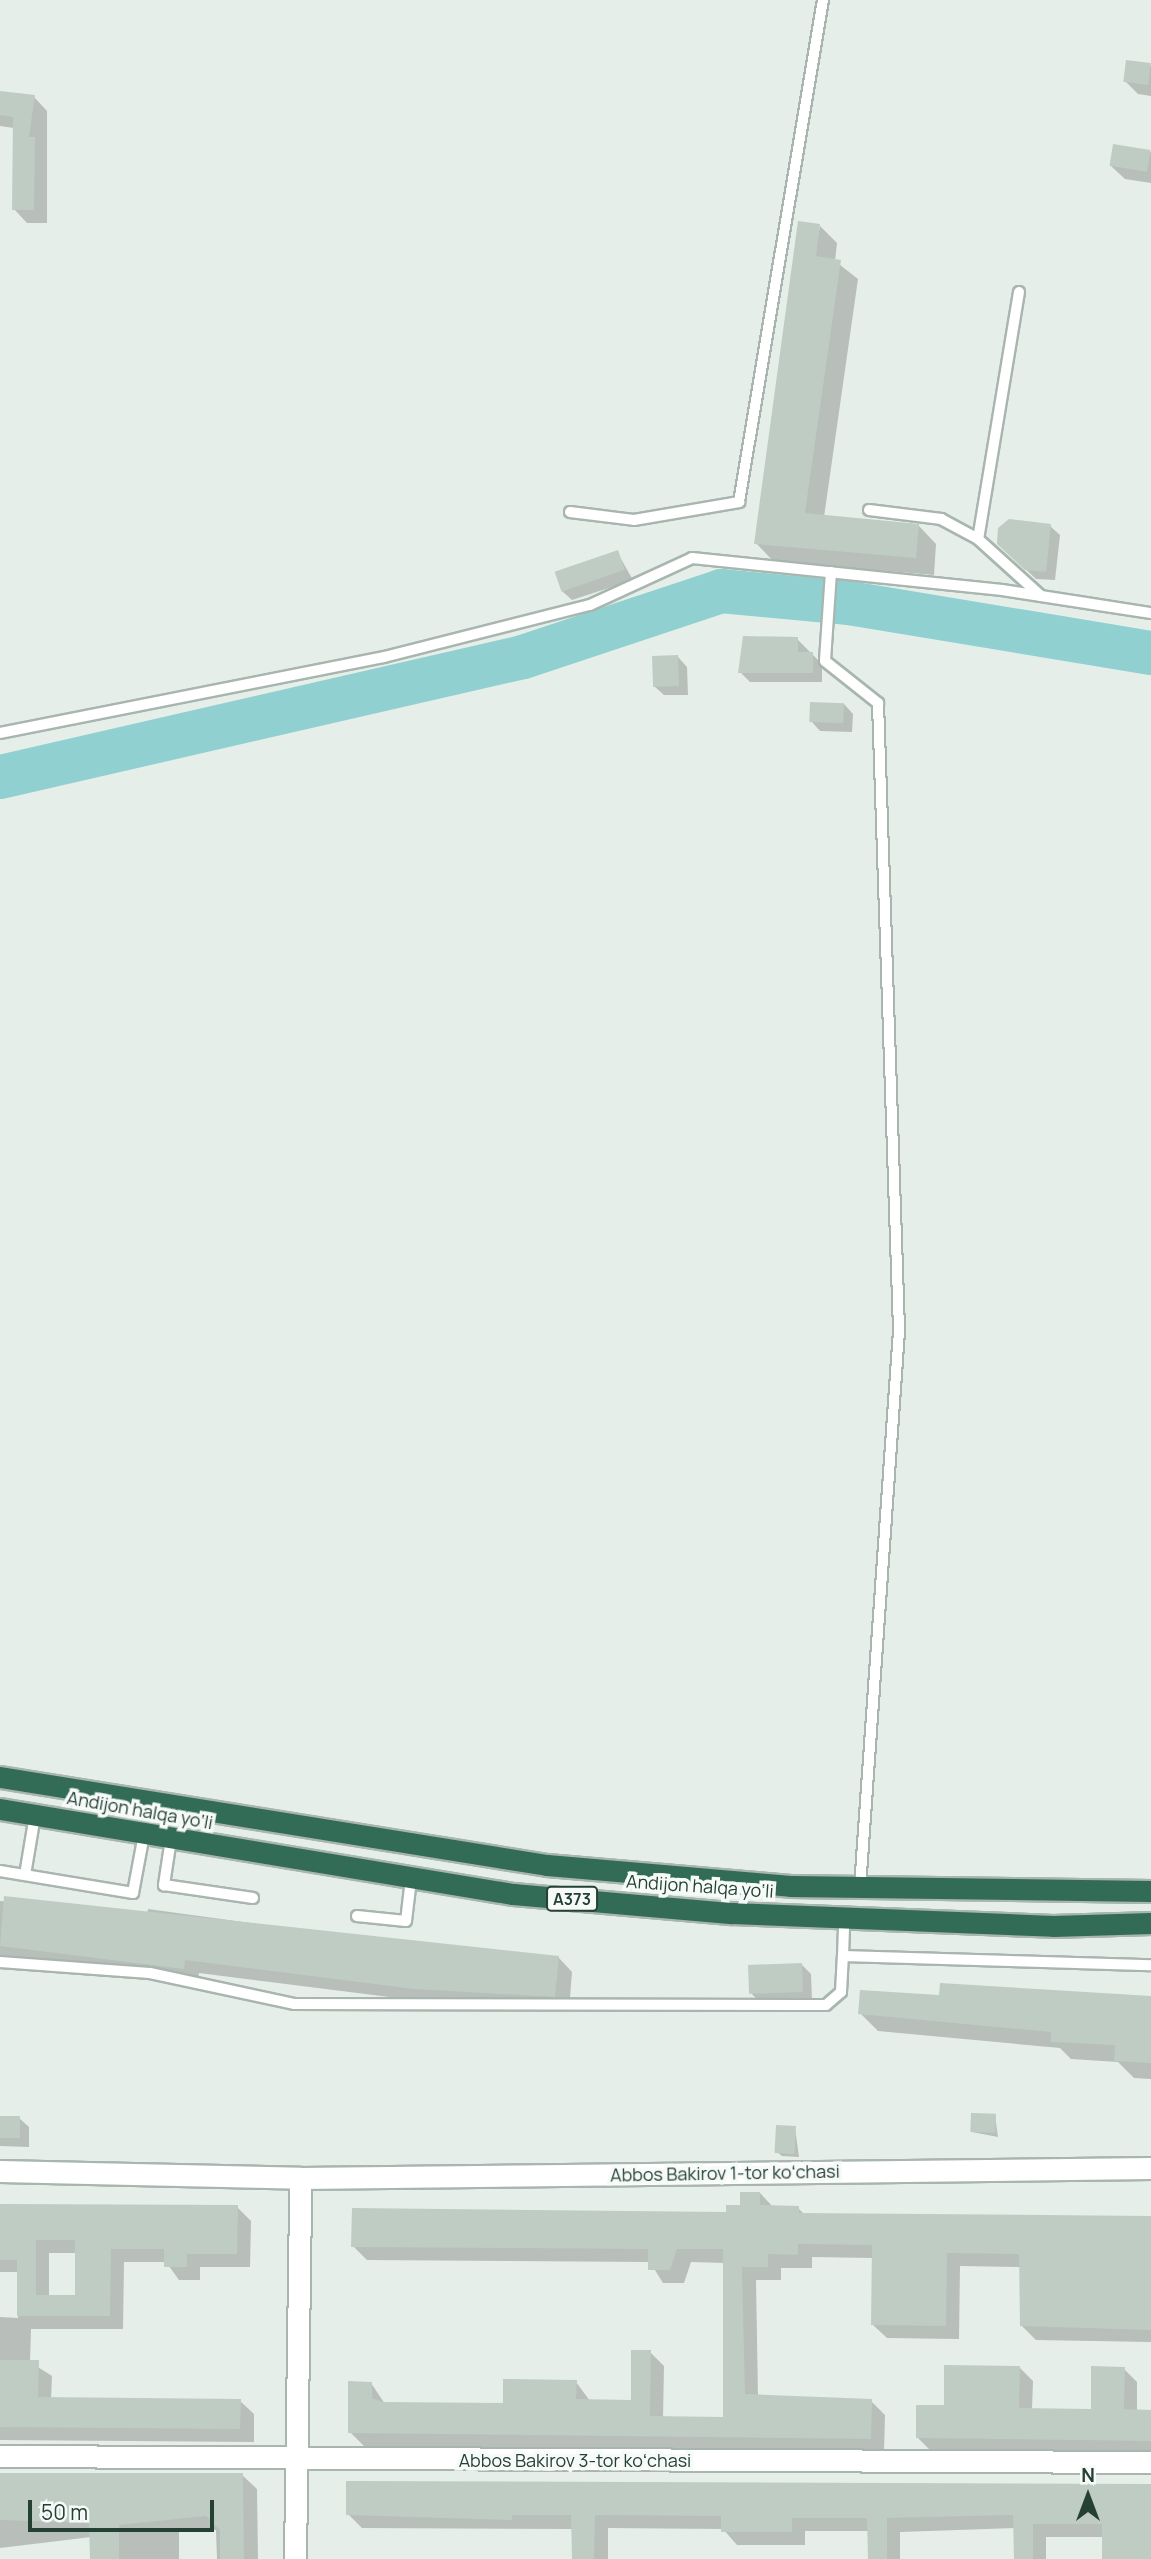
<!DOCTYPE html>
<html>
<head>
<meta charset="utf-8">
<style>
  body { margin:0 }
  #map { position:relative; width:1151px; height:2559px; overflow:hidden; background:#e6eee9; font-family:Manrope,sans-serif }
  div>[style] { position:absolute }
  .shadow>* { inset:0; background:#0003 }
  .river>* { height:44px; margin:-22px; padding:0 22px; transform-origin:22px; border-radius:22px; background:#91d0d0 }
  .building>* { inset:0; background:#beccc4; transform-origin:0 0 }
  .roads { filter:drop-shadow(2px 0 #a8b6af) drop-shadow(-2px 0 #a8b6af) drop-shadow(0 2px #a8b6af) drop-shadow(0 -2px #a8b6af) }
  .lane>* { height:10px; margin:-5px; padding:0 5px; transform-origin:5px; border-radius:5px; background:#fff }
  .street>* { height:21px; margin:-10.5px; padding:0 10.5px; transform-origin:10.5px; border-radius:10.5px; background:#fff }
  .highway>* { height:21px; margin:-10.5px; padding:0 10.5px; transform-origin:10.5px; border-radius:10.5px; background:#326b56 }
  span { translate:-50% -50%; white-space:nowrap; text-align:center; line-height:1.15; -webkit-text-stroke:7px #f6faf8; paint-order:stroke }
  .shield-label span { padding:2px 5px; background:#f6faf8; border:2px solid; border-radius:5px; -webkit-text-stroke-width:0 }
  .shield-label { font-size:16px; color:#254034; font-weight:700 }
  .street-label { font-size:18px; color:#254034 }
  .north { position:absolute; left:1053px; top:2461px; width:70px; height:70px; -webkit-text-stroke:5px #f6faf8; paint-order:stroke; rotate:0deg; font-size:19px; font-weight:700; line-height:28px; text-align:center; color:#254034 }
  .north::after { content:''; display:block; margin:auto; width:24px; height:32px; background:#254034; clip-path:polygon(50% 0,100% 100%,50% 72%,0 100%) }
  .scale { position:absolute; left:28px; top:2500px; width:186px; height:32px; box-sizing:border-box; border:4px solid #254034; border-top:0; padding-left:9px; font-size:21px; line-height:24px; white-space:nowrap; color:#254034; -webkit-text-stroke:5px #f6faf8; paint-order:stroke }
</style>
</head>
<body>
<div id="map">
  <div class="shadow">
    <i style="clip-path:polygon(1151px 65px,1151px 96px,1138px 94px,1125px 81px)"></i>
    <i style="clip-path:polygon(0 92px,34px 97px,47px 111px,47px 223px,27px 223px,14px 209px,14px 128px,0 126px)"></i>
    <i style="clip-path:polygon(1151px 152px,1151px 183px,1125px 179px,1111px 166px)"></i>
    <i style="clip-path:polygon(820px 226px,837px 243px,835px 261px,858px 279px,824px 517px,919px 526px,936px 544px,934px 575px,773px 561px,756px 543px)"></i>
    <i style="clip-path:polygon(1050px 526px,1060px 535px,1055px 580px,1036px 579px,1006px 550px)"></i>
    <i style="clip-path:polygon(617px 552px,633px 580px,572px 600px,562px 591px)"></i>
    <i style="clip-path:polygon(797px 639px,822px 664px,822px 682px,750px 682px,740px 672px)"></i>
    <i style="clip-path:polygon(678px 657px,687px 667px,688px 695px,664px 695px,654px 686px)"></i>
    <i style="clip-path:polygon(844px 704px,853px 714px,852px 732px,820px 731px,811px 721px)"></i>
    <i style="clip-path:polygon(0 1901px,147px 1915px,148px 1909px,446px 1950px,558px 1957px,572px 1972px,569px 2010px,429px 2002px,199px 1973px,198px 1982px,0 1956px)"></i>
    <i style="clip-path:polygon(802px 1965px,811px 1974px,812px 2001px,760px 2003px,751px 1993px)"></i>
    <i style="clip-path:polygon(941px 1997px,1151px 1997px,1151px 2079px,1134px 2078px,1118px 2062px,1071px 2059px,1060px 2048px,878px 2031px,860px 2013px)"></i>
    <i style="clip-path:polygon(995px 2116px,998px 2137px,972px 2132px)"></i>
    <i style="clip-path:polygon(0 2117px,19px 2118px,29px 2127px,29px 2147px,0 2146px)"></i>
    <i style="clip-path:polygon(795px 2128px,799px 2157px,782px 2156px,777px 2152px)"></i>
    <i style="clip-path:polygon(760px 2193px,773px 2207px,798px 2208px,805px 2215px,1151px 2218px,1151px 2342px,1036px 2340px,1022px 2326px,1021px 2267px,960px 2266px,959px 2339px,887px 2338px,873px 2325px,873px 2258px,812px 2257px,812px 2268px,781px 2268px,781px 2280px,756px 2280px,758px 2396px,871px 2401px,885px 2415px,884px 2452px,364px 2446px,350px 2432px,371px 2383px,385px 2404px,505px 2405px,576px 2382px,590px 2401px,633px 2402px,650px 2352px,664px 2366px,663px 2418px,725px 2418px,725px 2263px,691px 2262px,684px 2283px,663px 2283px,650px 2262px,367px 2260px,353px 2246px,727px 2213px)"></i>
    <i style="clip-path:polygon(evenodd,0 2205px,237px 2207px,251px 2221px,250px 2267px,200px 2267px,200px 2280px,179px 2280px,166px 2262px,124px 2262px,123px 2329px,31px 2329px,30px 2362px,52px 2376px,51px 2399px,240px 2401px,254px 2414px,254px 2442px,0 2440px,0 2317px,18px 2318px,18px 2272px,0 2272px,0 2205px,49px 2253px,77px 2253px,77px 2296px,49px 2296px,49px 2253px)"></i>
    <i style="clip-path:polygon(1019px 2367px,1033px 2381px,1032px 2410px,1093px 2411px,1124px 2369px,1137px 2382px,1137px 2411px,1151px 2412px,1151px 2453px,931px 2451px,917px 2437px,946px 2407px)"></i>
    <i style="clip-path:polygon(242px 2475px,257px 2489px,258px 2559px,217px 2559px,216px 2530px,179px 2531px,179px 2559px,91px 2559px,91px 2537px,0 2548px,0 2476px)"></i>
    <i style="clip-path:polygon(1151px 2486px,1151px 2559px,1104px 2559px,1104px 2537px,1046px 2537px,1046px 2559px,1016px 2559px,1015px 2528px,900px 2532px,900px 2559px,869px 2559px,869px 2531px,805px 2531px,805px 2545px,737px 2545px,723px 2529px,608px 2528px,608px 2559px,574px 2559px,573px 2529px,362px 2528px,348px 2514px)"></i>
  </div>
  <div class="river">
    <i style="left:0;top:777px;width:537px;rotate:-12.92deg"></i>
    <i style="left:523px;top:657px;width:209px;rotate:-18.4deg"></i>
    <i style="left:721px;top:591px;width:129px;rotate:5.4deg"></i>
    <i style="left:849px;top:603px;width:306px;rotate:9.4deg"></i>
  </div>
  <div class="building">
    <i style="left:1126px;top:60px;width:25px;height:22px;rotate:7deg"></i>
    <i style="clip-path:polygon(0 91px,35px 95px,29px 137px,35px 137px,34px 210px,12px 210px,13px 117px,0 115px)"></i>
    <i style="left:1113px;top:144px;width:38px;height:22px;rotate:9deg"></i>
    <i style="clip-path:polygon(798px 221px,820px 224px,816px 256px,841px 260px,805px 513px,919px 524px,916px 558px,754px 544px)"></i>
    <i style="clip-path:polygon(1009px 519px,1051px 524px,1046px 572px,1025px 570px,997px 544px,998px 528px)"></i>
    <i style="left:618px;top:550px;width:21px;height:67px;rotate:71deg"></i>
    <i style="clip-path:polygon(743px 636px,798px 637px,798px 652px,813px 652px,813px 673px,738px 673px)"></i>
    <i style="left:678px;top:655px;width:31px;height:26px;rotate:88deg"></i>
    <i style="left:810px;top:702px;width:34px;height:20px;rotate:2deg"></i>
    <i style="clip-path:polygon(4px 1896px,559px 1956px,555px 1997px,414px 1989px,185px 1960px,184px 1969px,0 1946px)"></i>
    <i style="left:802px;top:1963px;width:29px;height:54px;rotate:88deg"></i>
    <i style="clip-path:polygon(940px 1983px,1151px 1996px,1151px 2063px,1114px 2061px,1115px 2045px,1051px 2042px,1051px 2032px,858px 2014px,860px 1990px,939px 1995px)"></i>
    <i style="left:971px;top:2113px;width:25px;height:19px;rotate:2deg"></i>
    <i style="left:0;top:2116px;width:20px;height:22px"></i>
    <i style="left:776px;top:2125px;width:20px;height:28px;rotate:3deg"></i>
    <i style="clip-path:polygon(740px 2192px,760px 2192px,760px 2205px,799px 2206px,799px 2213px,1151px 2216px,1151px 2330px,1020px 2326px,1019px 2254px,947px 2253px,946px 2326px,871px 2325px,872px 2245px,798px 2244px,798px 2255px,768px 2254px,768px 2267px,742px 2267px,745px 2394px,872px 2399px,871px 2439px,348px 2433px,348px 2381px,372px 2382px,372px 2398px,383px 2402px,503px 2403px,503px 2379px,577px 2380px,576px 2399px,631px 2400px,631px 2350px,651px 2350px,650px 2416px,723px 2417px,723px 2249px,677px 2249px,670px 2270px,648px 2270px,648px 2249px,351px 2247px,352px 2208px,726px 2212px,726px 2205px,740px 2205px)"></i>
    <i style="clip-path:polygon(evenodd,0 2204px,238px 2205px,237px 2254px,187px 2254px,187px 2267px,164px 2267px,164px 2249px,111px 2249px,110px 2316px,17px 2316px,17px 2260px,0 2260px,0 2204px,36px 2240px,75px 2240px,75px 2295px,36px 2295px,36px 2240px)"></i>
    <i style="clip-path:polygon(0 2360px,39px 2360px,38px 2397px,241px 2399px,240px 2429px,0 2427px)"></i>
    <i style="clip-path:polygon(944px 2365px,1020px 2366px,1019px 2408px,1091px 2409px,1091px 2366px,1125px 2367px,1124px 2409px,1151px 2410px,1151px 2441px,916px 2438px,916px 2405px,944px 2405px)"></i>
    <i style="clip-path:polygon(0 2473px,243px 2473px,244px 2559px,220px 2559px,220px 2530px,206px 2516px,119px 2525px,119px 2559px,90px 2559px,89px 2523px,0 2520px)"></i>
    <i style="clip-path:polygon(346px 2481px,1151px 2484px,1151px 2559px,1102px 2559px,1102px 2524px,1033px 2524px,1033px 2559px,1014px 2559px,1013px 2515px,887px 2518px,887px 2559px,868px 2559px,867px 2518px,792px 2518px,792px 2532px,721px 2532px,721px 2516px,595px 2515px,594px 2559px,572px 2559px,571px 2515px,512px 2515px,512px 2520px,346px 2515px)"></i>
  </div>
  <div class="roads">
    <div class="lane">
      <i style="left:1019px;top:292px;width:250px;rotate:99.4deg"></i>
      <i style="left:978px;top:539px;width:85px;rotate:42.1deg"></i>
      <i style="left:869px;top:510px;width:73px;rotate:7.1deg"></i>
      <i style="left:941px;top:519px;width:42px;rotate:28.4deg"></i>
      <i style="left:570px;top:512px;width:64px;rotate:7.1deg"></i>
      <i style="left:634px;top:520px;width:107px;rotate:-9.7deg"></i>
      <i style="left:739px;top:502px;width:509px;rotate:-80.5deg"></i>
      <i style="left:831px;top:572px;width:89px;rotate:93.9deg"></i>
      <i style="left:825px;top:661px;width:68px;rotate:38.4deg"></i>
      <i style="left:878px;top:703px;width:628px;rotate:88.08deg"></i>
      <i style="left:899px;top:1331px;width:558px;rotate:94.01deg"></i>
      <i style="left:0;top:733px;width:391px;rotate:-11.2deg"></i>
      <i style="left:384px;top:657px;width:212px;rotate:-14.2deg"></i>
      <i style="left:590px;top:605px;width:112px;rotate:-24.7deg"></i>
      <i style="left:692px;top:558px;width:312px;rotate:5.9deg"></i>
      <i style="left:1002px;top:590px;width:151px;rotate:8.8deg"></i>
      <i style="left:171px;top:1839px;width:47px;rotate:98.7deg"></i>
      <i style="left:164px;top:1885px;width:90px;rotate:8.3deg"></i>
      <i style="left:0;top:1871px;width:135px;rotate:9.4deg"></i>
      <i style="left:133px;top:1893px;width:60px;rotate:-79.4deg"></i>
      <i style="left:25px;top:1875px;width:61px;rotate:-80.5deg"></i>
      <i style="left:357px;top:1916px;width:49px;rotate:5.8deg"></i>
      <i style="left:406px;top:1921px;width:42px;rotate:-83.2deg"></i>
      <i style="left:843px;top:1956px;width:38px;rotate:-88deg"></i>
      <i style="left:0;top:1962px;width:150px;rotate:4.2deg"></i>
      <i style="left:150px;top:1973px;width:147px;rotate:12.1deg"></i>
      <i style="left:294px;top:2004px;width:532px;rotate:0.11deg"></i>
      <i style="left:826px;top:2005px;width:20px;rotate:-41deg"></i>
      <i style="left:841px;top:1992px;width:36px;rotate:-87deg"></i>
      <i style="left:843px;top:1956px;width:308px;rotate:1.7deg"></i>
    </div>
    <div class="street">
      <i style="left:0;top:2171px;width:300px;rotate:1.3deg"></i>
      <i style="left:300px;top:2178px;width:851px;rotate:-0.67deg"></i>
      <i style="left:0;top:2456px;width:1151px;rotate:0.3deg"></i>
      <i style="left:295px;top:2559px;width:381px;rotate:-89.2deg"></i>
    </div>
    <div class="highway">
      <i style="left:0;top:1777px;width:554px;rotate:9.14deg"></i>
      <i style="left:547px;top:1865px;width:244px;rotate:4.9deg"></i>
      <i style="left:790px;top:1886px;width:361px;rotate:0.8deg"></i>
      <i style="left:0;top:1809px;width:520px;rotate:9.41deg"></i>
      <i style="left:513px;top:1894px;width:220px;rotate:5deg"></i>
      <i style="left:732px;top:1913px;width:321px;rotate:2.3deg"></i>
      <i style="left:1053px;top:1926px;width:98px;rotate:-1.8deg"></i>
    </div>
  </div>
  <div class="shield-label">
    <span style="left:572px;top:1899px">A373</span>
  </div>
  <div class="street-label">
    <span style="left:140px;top:1810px;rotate:10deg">Andijon halqa yo‘li</span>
    <span style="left:700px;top:1886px;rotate:4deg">Andijon halqa yo‘li</span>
    <span style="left:725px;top:2173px;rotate:-1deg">Abbos Bakirov 1-tor koʻchasi</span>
    <span style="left:575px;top:2460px">Abbos Bakirov 3-tor koʻchasi</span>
  </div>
  <div class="north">N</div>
  <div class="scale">50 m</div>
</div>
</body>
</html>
